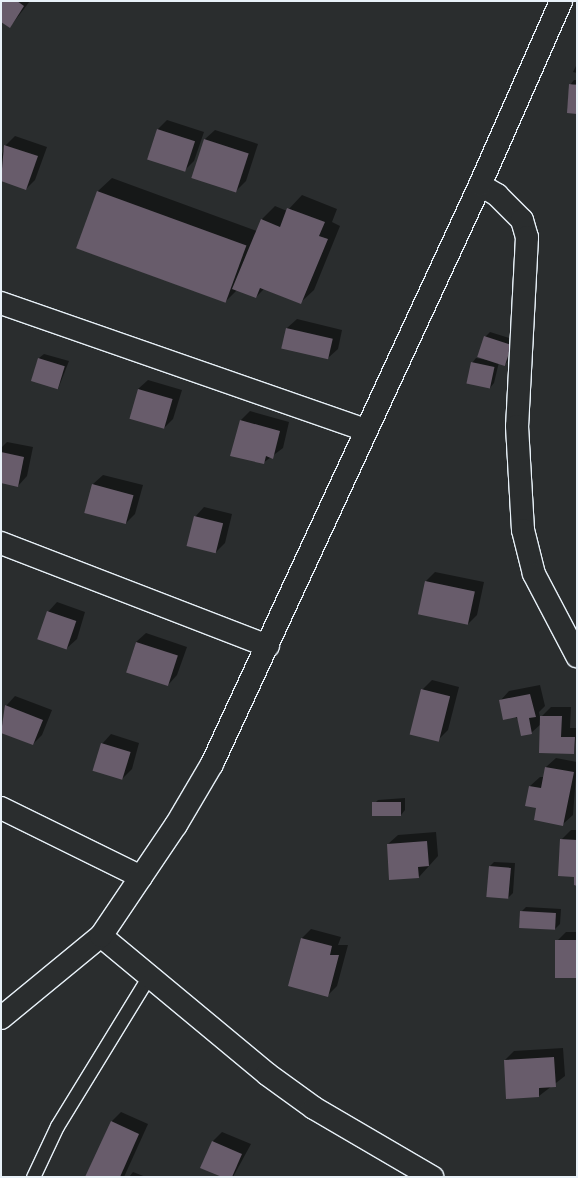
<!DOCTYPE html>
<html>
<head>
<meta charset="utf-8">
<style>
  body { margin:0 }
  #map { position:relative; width:578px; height:1178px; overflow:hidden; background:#2a2d2e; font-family:"Indie Flower",sans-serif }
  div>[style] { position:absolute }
  .shadow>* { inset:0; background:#0007 }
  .building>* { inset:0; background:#685c6b; transform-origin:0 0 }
  .roads { filter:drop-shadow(1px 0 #e8f1f8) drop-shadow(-1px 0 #e8f1f8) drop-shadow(0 1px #e8f1f8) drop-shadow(0 -1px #e8f1f8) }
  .lane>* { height:13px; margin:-6.5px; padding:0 6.5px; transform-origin:6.5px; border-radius:6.5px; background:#2a2d2e }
  .street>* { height:22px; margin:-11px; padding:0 11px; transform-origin:11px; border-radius:11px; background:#2a2d2e }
  .secondary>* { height:22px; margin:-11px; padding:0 11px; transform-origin:11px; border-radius:11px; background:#2a2d2e }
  span { translate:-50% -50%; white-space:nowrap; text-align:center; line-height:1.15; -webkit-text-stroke:3.5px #2a2d2e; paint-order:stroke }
  .frame { position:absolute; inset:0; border:2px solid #e8f1f8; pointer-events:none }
</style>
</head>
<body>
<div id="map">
  <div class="shadow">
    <i style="clip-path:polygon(1px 1px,30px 1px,10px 27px,1px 21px)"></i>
    <i style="clip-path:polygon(577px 64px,577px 73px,573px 72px)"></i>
    <i style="clip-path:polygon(574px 80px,577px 80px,577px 84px,573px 84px,577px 86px,577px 113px,570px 85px)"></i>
    <i style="clip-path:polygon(167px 120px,204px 132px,194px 161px,184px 171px,148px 158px,158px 129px)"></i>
    <i style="clip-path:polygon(215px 130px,258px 144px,246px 181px,236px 191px,193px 177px,205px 139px)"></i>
    <i style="clip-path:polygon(15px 136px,47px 147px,35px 180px,26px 189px,1px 180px,1px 157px,5px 146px)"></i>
    <i style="clip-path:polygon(112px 178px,257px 231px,262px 219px,275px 206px,287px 211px,302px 195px,337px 209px,332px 222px,340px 226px,314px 290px,300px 303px,264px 289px,256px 297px,237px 290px,225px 302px,77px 248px,98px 191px)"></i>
    <i style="clip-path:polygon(297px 319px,342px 330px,338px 349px,328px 358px,282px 347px,287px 328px)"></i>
    <i style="clip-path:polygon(490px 332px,516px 340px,510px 359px,505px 364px,499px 362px,494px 383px,490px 388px,472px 363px,476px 358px,487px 360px,485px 337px)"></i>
    <i style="clip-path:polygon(44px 354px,69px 361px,58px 389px,39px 358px)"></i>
    <i style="clip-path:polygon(148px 380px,182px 390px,173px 419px,164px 428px,138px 389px)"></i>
    <i style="clip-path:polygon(250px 411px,289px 422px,283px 448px,263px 463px,240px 421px)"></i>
    <i style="clip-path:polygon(7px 442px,33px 447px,27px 476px,18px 486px,1px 482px,1px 448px)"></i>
    <i style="clip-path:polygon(103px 475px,143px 485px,135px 514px,126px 523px,93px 484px)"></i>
    <i style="clip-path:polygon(204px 507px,232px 514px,225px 543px,216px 552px,195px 517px)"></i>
    <i style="clip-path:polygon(435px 572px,484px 582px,477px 615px,468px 624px,426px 581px)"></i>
    <i style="clip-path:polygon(57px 602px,85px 612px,77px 639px,67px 648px,48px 612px)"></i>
    <i style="clip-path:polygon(146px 633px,187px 647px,177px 675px,168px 685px,127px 671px,136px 642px)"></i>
    <i style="clip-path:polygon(432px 680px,459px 687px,448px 730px,438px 740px,422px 690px)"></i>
    <i style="clip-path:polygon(540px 685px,545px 706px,539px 712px,540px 718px,551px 707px,571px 707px,570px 728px,577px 728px,574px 753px,540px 752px,541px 724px,531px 733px,500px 701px,509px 691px)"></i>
    <i style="clip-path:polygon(15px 696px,52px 710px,42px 735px,33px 744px,1px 732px,6px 706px)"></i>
    <i style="clip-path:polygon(111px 734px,139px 743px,132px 769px,122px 779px,102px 744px)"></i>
    <i style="clip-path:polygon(556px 758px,577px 762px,573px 815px,563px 824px,537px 807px,527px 805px,530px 786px,540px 777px,544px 777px,546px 767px)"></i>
    <i style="clip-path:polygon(405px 798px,405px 810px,401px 815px,373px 805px,378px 800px)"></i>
    <i style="clip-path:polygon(571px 830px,577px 830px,577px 885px,561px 840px)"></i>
    <i style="clip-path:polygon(436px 832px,438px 856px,419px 877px,388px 844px,398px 835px)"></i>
    <i style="clip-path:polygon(494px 862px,515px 863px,513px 893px,508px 898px,490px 866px)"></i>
    <i style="clip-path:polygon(526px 907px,561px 909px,560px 924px,555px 929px,521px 927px,521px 912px)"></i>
    <i style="clip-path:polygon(311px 929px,341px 937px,338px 945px,348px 945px,337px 986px,327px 996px,302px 938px)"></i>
    <i style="clip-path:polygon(566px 932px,577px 932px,577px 977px,557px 941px)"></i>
    <i style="clip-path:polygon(563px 1048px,565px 1076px,539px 1096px,505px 1060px,514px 1051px)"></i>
    <i style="clip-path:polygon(121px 1112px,148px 1124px,124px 1177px,86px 1177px,112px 1121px)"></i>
    <i style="clip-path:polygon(222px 1132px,251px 1144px,233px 1177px,225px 1177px,213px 1141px)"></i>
    <i style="clip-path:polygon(133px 1172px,146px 1177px,129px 1177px)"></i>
  </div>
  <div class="building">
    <i style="clip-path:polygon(1px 1px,17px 1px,24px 6px,10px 28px,1px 22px)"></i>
    <i style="clip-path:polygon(569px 84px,577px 85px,577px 114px,567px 113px)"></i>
    <i style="left:157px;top:129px;width:40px;height:32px;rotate:18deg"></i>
    <i style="left:204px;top:139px;width:47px;height:41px;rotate:18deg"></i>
    <i style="clip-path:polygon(4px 145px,38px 156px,26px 190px,1px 181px)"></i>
    <i style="left:97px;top:191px;width:159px;height:61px;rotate:20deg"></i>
    <i style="clip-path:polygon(287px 208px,325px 222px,319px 236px,328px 239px,301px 304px,260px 288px,256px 298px,232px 289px,261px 219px,280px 227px)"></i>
    <i style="left:286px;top:328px;width:48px;height:21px;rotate:13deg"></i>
    <i style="left:484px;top:336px;width:29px;height:22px;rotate:18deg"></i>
    <i style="left:38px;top:358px;width:28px;height:24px;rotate:17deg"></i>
    <i style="left:471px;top:362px;width:24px;height:22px;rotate:12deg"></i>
    <i style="left:138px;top:389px;width:36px;height:31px;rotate:16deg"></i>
    <i style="clip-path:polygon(240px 420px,280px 431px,273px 459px,266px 456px,264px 464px,230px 456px)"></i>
    <i style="clip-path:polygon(1px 452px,24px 457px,18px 487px,1px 483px)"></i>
    <i style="left:92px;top:484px;width:43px;height:30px;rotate:15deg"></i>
    <i style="left:194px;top:516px;width:30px;height:31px;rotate:14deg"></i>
    <i style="left:425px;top:581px;width:51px;height:34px;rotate:12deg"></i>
    <i style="left:47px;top:611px;width:31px;height:30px;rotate:19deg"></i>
    <i style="left:136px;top:642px;width:44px;height:32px;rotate:18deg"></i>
    <i style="left:421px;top:689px;width:30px;height:47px;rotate:14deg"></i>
    <i style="clip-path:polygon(530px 694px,536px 717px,529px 718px,532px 734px,521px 736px,517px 717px,503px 720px,499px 700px)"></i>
    <i style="clip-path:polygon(5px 705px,43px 720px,33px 745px,1px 733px)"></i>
    <i style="clip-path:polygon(540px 716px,562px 716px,561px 737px,575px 737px,574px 754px,539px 753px)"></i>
    <i style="left:101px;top:743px;width:31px;height:29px;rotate:17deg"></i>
    <i style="clip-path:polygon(545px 767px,574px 772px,563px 826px,534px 820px,536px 808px,525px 806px,529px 786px,541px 788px)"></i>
    <i style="left:401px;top:802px;width:14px;height:29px;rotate:90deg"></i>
    <i style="clip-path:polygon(560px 839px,577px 840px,577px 886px,574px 885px,574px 877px,558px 876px)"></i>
    <i style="clip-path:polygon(427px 841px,429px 866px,418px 867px,419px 878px,389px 880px,387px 844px)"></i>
    <i style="left:489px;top:866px;width:22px;height:31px;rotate:5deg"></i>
    <i style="left:520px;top:911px;width:36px;height:17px;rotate:3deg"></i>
    <i style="clip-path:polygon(301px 938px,332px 946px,330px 955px,339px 955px,328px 997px,288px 986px)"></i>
    <i style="left:577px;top:940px;width:38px;height:22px;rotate:90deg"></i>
    <i style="clip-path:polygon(554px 1057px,556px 1087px,539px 1088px,539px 1097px,506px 1099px,504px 1060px)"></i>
    <i style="clip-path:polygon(111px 1121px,139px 1134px,120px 1177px,85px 1177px)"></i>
    <i style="clip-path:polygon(212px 1141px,242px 1154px,232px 1177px,222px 1177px,200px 1168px)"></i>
  </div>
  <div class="roads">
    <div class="lane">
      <i style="left:33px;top:1177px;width:56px;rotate:-64.8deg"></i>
      <i style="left:57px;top:1126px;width:176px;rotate:-58.5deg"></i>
    </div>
    <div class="street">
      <i style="left:480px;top:185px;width:20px;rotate:30deg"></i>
      <i style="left:497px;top:195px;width:35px;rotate:45deg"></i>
      <i style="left:522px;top:220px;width:18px;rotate:74deg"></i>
      <i style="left:527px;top:237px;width:189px;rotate:93deg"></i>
      <i style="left:517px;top:426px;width:104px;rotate:86.7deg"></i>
      <i style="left:523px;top:530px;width:45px;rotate:76deg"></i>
      <i style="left:534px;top:574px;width:93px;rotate:62.3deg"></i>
      <i style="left:1px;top:303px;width:386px;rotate:19.2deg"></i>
      <i style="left:1px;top:543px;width:286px;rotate:21.1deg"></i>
      <i style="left:1px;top:808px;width:156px;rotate:26.2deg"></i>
      <i style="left:101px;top:936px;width:216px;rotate:39.7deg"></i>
      <i style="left:267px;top:1074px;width:58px;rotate:35.9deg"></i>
      <i style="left:314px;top:1108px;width:137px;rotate:30.3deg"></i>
    </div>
    <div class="secondary">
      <i style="left:1px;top:1018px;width:129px;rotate:-39.4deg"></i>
      <i style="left:101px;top:936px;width:134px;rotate:-56deg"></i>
      <i style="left:176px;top:825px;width:71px;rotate:-59.5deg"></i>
      <i style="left:212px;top:764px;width:638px;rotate:-65.16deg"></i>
      <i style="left:480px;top:185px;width:201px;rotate:-66.2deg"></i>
    </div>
  </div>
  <div class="frame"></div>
</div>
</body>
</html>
